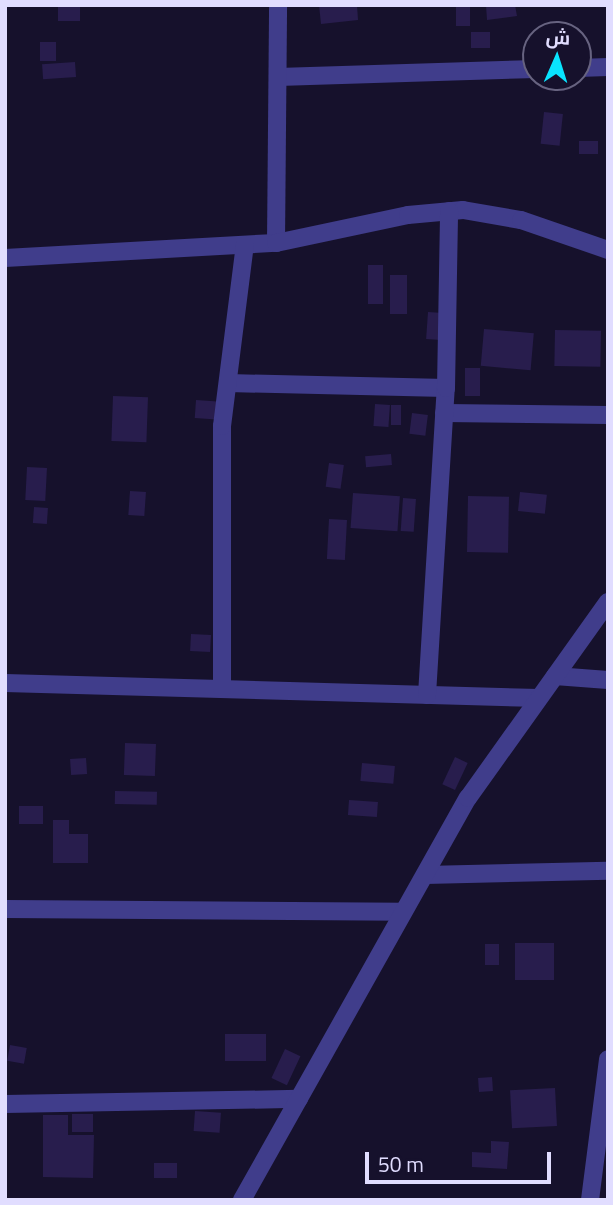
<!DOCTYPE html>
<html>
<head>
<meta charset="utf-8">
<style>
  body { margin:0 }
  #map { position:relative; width:613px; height:1205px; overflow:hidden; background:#16112c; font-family:"Titillium Web",Cairo,sans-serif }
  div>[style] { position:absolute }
  .building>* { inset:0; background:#281d4d; transform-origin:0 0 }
  .street>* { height:18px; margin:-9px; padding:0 9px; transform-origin:9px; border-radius:9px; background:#403d8b }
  span { translate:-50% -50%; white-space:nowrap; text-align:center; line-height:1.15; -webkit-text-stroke:7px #16112c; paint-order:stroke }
  .frame { position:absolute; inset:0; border:7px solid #e1ddff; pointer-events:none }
  .north { position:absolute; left:522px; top:21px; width:70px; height:70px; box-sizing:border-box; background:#16112c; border:2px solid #676380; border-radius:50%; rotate:3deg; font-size:19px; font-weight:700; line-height:28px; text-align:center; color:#e1ddff }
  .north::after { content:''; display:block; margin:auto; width:24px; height:32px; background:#09e4ff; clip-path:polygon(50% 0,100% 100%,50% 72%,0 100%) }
  .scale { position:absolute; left:365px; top:1152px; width:186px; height:32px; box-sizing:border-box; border:4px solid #e1ddff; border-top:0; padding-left:9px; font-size:21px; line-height:24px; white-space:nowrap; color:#e1ddff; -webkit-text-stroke:5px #16112c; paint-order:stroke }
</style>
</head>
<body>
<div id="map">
  <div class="building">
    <i style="left:58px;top:5px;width:22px;height:16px"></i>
    <i style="clip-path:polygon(319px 5px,357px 5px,358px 20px,321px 24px)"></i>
    <i style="left:456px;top:5px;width:14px;height:21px"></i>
    <i style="clip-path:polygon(486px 5px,515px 5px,517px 16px,487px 20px)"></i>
    <i style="left:471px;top:32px;width:19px;height:16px"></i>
    <i style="left:40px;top:42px;width:16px;height:19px"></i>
    <i style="left:75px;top:62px;width:15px;height:33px;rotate:86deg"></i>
    <i style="left:544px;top:112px;width:19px;height:32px;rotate:6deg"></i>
    <i style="left:579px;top:141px;width:19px;height:13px"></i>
    <i style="left:368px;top:265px;width:15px;height:39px"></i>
    <i style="left:390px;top:275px;width:17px;height:39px"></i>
    <i style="left:428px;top:312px;width:15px;height:27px;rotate:4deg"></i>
    <i style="left:484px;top:329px;width:50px;height:37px;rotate:5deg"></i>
    <i style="left:555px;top:330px;width:46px;height:36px;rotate:1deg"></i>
    <i style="left:465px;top:368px;width:15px;height:28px"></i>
    <i style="left:113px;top:396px;width:35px;height:45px;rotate:2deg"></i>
    <i style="left:196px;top:400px;width:29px;height:18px;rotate:4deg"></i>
    <i style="left:375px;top:404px;width:15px;height:22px;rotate:4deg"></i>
    <i style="left:391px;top:405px;width:10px;height:20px"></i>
    <i style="left:412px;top:413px;width:16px;height:21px;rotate:7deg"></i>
    <i style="left:391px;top:454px;width:11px;height:26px;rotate:85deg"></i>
    <i style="left:329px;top:463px;width:15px;height:24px;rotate:8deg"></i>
    <i style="left:27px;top:467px;width:20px;height:33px;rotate:3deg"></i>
    <i style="left:130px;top:491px;width:16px;height:24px;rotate:4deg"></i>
    <i style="left:520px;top:492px;width:27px;height:19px;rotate:6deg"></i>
    <i style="left:353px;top:493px;width:47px;height:35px;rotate:4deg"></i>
    <i style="left:468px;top:496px;width:41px;height:56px;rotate:1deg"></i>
    <i style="left:403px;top:498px;width:13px;height:33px;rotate:4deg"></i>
    <i style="left:34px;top:507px;width:14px;height:16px;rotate:4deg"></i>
    <i style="left:329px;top:519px;width:18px;height:40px;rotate:3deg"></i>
    <i style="left:191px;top:634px;width:20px;height:17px;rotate:3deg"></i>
    <i style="left:125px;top:743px;width:31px;height:32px;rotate:2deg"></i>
    <i style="left:455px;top:757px;width:14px;height:30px;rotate:25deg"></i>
    <i style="left:86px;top:758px;width:16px;height:16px;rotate:86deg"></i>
    <i style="left:362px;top:763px;width:33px;height:18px;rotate:5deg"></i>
    <i style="left:115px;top:791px;width:42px;height:13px;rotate:1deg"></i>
    <i style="left:349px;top:800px;width:29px;height:15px;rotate:4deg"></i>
    <i style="left:43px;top:806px;width:18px;height:24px;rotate:90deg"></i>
    <i style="clip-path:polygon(53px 820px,69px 820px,69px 834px,88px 834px,88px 863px,53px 863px)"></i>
    <i style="left:515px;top:943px;width:39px;height:37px"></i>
    <i style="left:485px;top:944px;width:14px;height:21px"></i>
    <i style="left:225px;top:1034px;width:41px;height:27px"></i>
    <i style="left:10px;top:1045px;width:17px;height:16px;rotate:10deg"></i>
    <i style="left:285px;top:1049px;width:17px;height:32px;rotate:25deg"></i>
    <i style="left:492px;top:1077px;width:14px;height:14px;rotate:86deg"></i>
    <i style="left:555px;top:1088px;width:38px;height:45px;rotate:87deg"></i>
    <i style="left:195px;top:1111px;width:26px;height:20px;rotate:4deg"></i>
    <i style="left:93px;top:1114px;width:18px;height:21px;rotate:90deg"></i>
    <i style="clip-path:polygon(43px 1115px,68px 1115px,68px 1135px,94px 1135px,93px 1178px,43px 1177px)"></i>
    <i style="clip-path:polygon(491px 1141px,509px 1142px,507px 1169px,472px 1167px,472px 1152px,491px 1153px)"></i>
    <i style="left:154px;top:1163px;width:23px;height:15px"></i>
  </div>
  <div class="street">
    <i style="left:578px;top:68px;width:30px;rotate:-2deg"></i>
    <i style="left:278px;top:77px;width:258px;rotate:-1.8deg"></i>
    <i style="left:276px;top:243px;width:238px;rotate:-89.5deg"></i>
    <i style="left:5px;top:258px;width:271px;rotate:-3.2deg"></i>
    <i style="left:276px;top:243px;width:135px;rotate:-12deg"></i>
    <i style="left:408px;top:215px;width:55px;rotate:-5.2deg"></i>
    <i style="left:463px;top:210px;width:59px;rotate:9.8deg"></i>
    <i style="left:521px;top:220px;width:92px;rotate:19deg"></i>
    <i style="left:228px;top:383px;width:218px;rotate:1.3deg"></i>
    <i style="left:444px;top:413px;width:164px;rotate:0.7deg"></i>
    <i style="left:555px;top:676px;width:53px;rotate:4.3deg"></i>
    <i style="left:5px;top:683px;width:534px;rotate:1.61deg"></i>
    <i style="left:222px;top:689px;width:263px;rotate:-90deg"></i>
    <i style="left:222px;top:426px;width:182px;rotate:-82.8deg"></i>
    <i style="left:427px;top:695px;width:308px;rotate:-86.5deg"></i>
    <i style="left:446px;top:388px;width:177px;rotate:-89deg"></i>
    <i style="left:425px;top:875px;width:183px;rotate:-1.3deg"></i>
    <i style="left:5px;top:909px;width:398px;rotate:0.4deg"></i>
    <i style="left:5px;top:1104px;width:294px;rotate:-1deg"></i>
    <i style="left:242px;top:1200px;width:461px;rotate:-60.7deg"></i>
    <i style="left:468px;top:798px;width:241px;rotate:-54.5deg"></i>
    <i style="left:590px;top:1200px;width:142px;rotate:-82.7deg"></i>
  </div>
  <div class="frame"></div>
  <div class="north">ش</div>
  <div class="scale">50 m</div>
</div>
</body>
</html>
